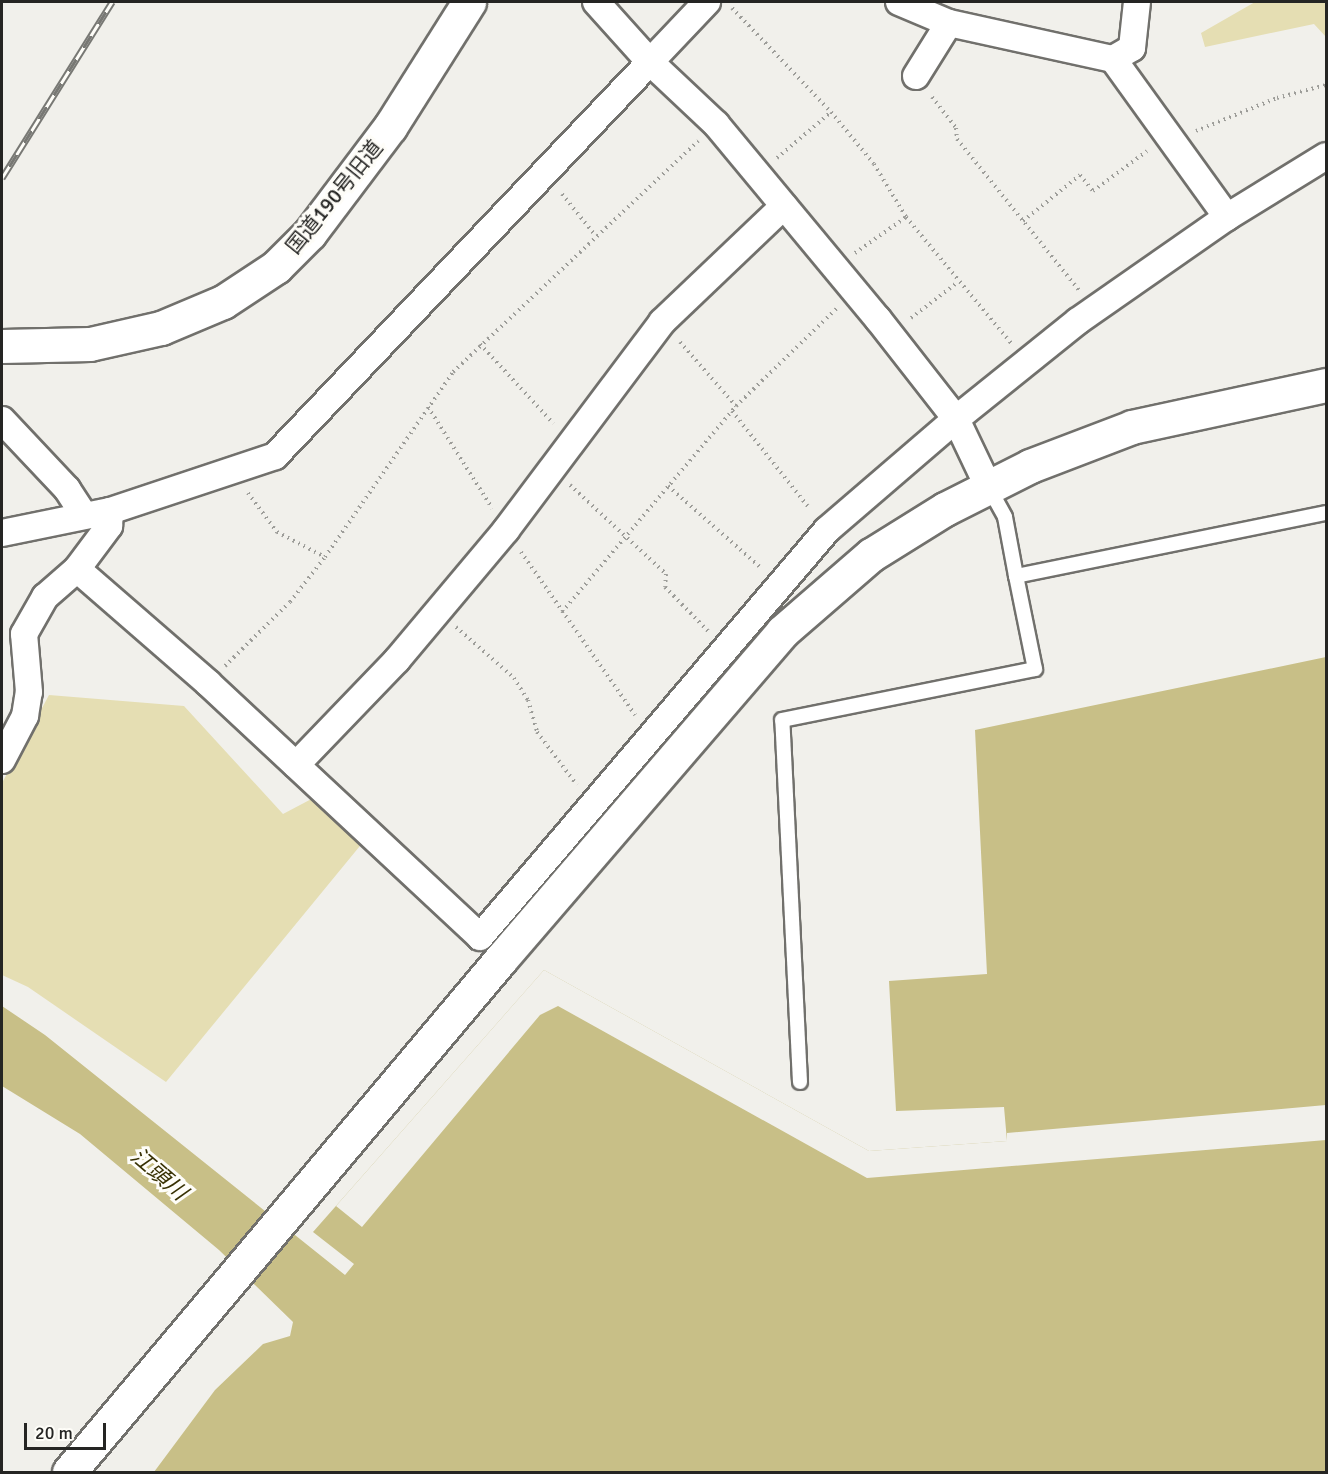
<!DOCTYPE html>
<html>
<head>
<meta charset="utf-8">
<style>
  body { margin:0 }
  #map { position:relative; width:1328px; height:1474px; overflow:hidden; background:#f1f0eb; font-family:Signika,"Noto Sans JP",sans-serif }
  div>[style] { position:absolute }
  .green>* { inset:0; background:#e5deb3 }
  .water>* { inset:0; background:#c8bf87 }
  .pier>* { inset:0; background:#f1f0eb }
  .path>* { height:4px; margin-top:-2px; transform-origin:0; background:repeating-linear-gradient(90deg,#9d9d99 0 1.5px,transparent 0 6px) }
  .roads { filter:drop-shadow(2px 0 #71706c) drop-shadow(-2px 0 #71706c) drop-shadow(0 2px #71706c) drop-shadow(0 -2px #71706c) }
  .lane>* { height:14px; margin:-7px; padding:0 7px; transform-origin:7px; border-radius:7px; background:#fff }
  .street>* { height:26px; margin:-13px; padding:0 13px; transform-origin:13px; border-radius:13px; background:#fff }
  .secondary>* { height:33px; margin:-16.5px; padding:0 16.5px; transform-origin:16.5px; border-radius:16.5px; background:#fff }
  .rail>* { height:7px; margin-top:-3.5px; transform-origin:0; background:repeating-linear-gradient(90deg,#fefdf8 0 14px,#787874 0 28px); box-sizing:border-box; border-block:2px solid #787874 }
  span { translate:-50% -50%; white-space:nowrap; text-align:center; line-height:1.15; -webkit-text-stroke:6px #fefdf8; paint-order:stroke }
  .street-label { font-size:21px; color:#252523 }
  .water-label { font-size:22px; color:#383103; font-style:italic }
  .frame { position:absolute; inset:0; border:3px solid #252523; pointer-events:none }
  .scale { position:absolute; left:24px; top:1423px; width:82px; height:27px; box-sizing:border-box; border:3px solid #252523; border-top:0; padding-left:8px; font-size:18px; line-height:21px; white-space:nowrap; color:#252523; -webkit-text-stroke:4px #fefdf8; paint-order:stroke }
</style>
</head>
<body>
<div id="map">
  <div class="green">
    <i style="clip-path:polygon(1255px 2px,1326px 2px,1326px 37px,1314px 24px,1205px 47px,1201px 33px)"></i>
    <i style="clip-path:polygon(49px 695px,184px 706px,283px 814px,319px 795px,364px 841px,166px 1082px,28px 987px,2px 975px,2px 783px)"></i>
  </div>
  <div class="water">
    <i style="clip-path:polygon(1326px 657px,1326px 1472px,154px 1472px,215px 1390px,263px 1344px,290px 1336px,293px 1322px,219px 1250px,80px 1134px,2px 1086px,2px 1006px,45px 1035px,345px 1275px,354px 1264px,313px 1232px,544px 970px,869px 1151px,1007px 1141px,1004px 1107px,896px 1111px,889px 981px,987px 974px,975px 730px)"></i>
  </div>
  <div class="pier">
    <i style="clip-path:polygon(544px 970px,869px 1151px,1007px 1141px,1007px 1133px,1326px 1105px,1326px 1140px,867px 1178px,558px 1006px,540px 1015px,362px 1227px,336px 1206px)"></i>
  </div>
  <div class="path">
    <i style="left:732px;top:8px;width:144px;rotate:46.4deg"></i>
    <i style="left:831px;top:112px;width:67px;rotate:50.4deg"></i>
    <i style="left:874px;top:164px;width:62px;rotate:58.9deg"></i>
    <i style="left:906px;top:217px;width:164px;rotate:50.2deg"></i>
    <i style="left:932px;top:97px;width:39px;rotate:52deg"></i>
    <i style="left:956px;top:128px;width:11px;rotate:85deg"></i>
    <i style="left:957px;top:139px;width:194px;rotate:51.1deg"></i>
    <i style="left:1196px;top:131px;width:87px;rotate:-22.2deg"></i>
    <i style="left:1277px;top:98px;width:51px;rotate:-14.9deg"></i>
    <i style="left:777px;top:158px;width:71px;rotate:-40.4deg"></i>
    <i style="left:562px;top:194px;width:53px;rotate:51.2deg"></i>
    <i style="left:1023px;top:221px;width:73px;rotate:-38.9deg"></i>
    <i style="left:1080px;top:175px;width:21px;rotate:51deg"></i>
    <i style="left:1093px;top:191px;width:67px;rotate:-36.5deg"></i>
    <i style="left:855px;top:253px;width:62px;rotate:-35.2deg"></i>
    <i style="left:911px;top:318px;width:59px;rotate:-37.5deg"></i>
    <i style="left:680px;top:342px;width:85px;rotate:48.8deg"></i>
    <i style="left:480px;top:344px;width:108px;rotate:47.3deg"></i>
    <i style="left:428px;top:407px;width:120px;rotate:57.6deg"></i>
    <i style="left:732px;top:411px;width:125px;rotate:51.5deg"></i>
    <i style="left:570px;top:485px;width:131px;rotate:42.8deg"></i>
    <i style="left:666px;top:574px;width:13px;rotate:94deg"></i>
    <i style="left:665px;top:587px;width:62px;rotate:45.7deg"></i>
    <i style="left:668px;top:486px;width:123px;rotate:41.4deg"></i>
    <i style="left:248px;top:493px;width:49px;rotate:53.4deg"></i>
    <i style="left:277px;top:532px;width:54px;rotate:27.5deg"></i>
    <i style="left:521px;top:552px;width:199px;rotate:55deg"></i>
    <i style="left:562px;top:612px;width:270px;rotate:-49.8deg"></i>
    <i style="left:736px;top:406px;width:141px;rotate:-44.1deg"></i>
    <i style="left:456px;top:627px;width:77px;rotate:41.3deg"></i>
    <i style="left:514px;top:678px;width:26px;rotate:58deg"></i>
    <i style="left:528px;top:700px;width:33px;rotate:74deg"></i>
    <i style="left:537px;top:732px;width:66px;rotate:53deg"></i>
    <i style="left:225px;top:666px;width:91px;rotate:-44.6deg"></i>
    <i style="left:290px;top:602px;width:57px;rotate:-52.1deg"></i>
    <i style="left:325px;top:557px;width:225px;rotate:-55.3deg"></i>
    <i style="left:453px;top:372px;width:337px;rotate:-43.3deg"></i>
  </div>
  <div class="roads">
    <div class="lane">
      <i style="left:988px;top:486px;width:35px;rotate:61deg"></i>
      <i style="left:1005px;top:517px;width:60px;rotate:79.4deg"></i>
      <i style="left:1016px;top:576px;width:316px;rotate:-11.5deg"></i>
      <i style="left:800px;top:1082px;width:362px;rotate:-92.8deg"></i>
      <i style="left:782px;top:720px;width:258px;rotate:-11.4deg"></i>
      <i style="left:1035px;top:669px;width:95px;rotate:-101.5deg"></i>
    </div>
    <div class="street">
      <i style="left:596px;top:2px;width:81px;rotate:48deg"></i>
      <i style="left:650px;top:62px;width:83px;rotate:-46.5deg"></i>
      <i style="left:899px;top:2px;width:54px;rotate:22.8deg"></i>
      <i style="left:949px;top:23px;width:168px;rotate:12.4deg"></i>
      <i style="left:1113px;top:59px;width:22px;rotate:-30deg"></i>
      <i style="left:1132px;top:48px;width:46px;rotate:-83.8deg"></i>
      <i style="left:1113px;top:59px;width:195px;rotate:54.2deg"></i>
      <i style="left:916px;top:76px;width:62px;rotate:-58.1deg"></i>
      <i style="left:2px;top:420px;width:95px;rotate:46.7deg"></i>
      <i style="left:67px;top:489px;width:30px;rotate:57deg"></i>
      <i style="left:2px;top:533px;width:110px;rotate:-11.5deg"></i>
      <i style="left:110px;top:511px;width:174px;rotate:-18.4deg"></i>
      <i style="left:275px;top:456px;width:544px;rotate:-46.42deg"></i>
      <i style="left:650px;top:62px;width:91px;rotate:43.2deg"></i>
      <i style="left:716px;top:124px;width:254px;rotate:50.3deg"></i>
      <i style="left:878px;top:319px;width:127px;rotate:52deg"></i>
      <i style="left:956px;top:419px;width:74px;rotate:64.5deg"></i>
      <i style="left:77px;top:569px;width:174px;rotate:41deg"></i>
      <i style="left:208px;top:683px;width:372px;rotate:43deg"></i>
      <i style="left:480px;top:937px;width:535px;rotate:-49.55deg"></i>
      <i style="left:827px;top:530px;width:170px;rotate:-40.7deg"></i>
      <i style="left:956px;top:419px;width:156px;rotate:-38.8deg"></i>
      <i style="left:1078px;top:321px;width:182px;rotate:-34.9deg"></i>
      <i style="left:1227px;top:217px;width:116px;rotate:-31.6deg"></i>
      <i style="left:2px;top:760px;width:50px;rotate:-62.4deg"></i>
      <i style="left:25px;top:716px;width:24px;rotate:-81deg"></i>
      <i style="left:29px;top:692px;width:58px;rotate:-94.9deg"></i>
      <i style="left:24px;top:634px;width:43px;rotate:-60.4deg"></i>
      <i style="left:45px;top:597px;width:43px;rotate:-41.2deg"></i>
      <i style="left:77px;top:569px;width:54px;rotate:-53.3deg"></i>
      <i style="left:109px;top:526px;width:15px;rotate:-86deg"></i>
      <i style="left:296px;top:765px;width:146px;rotate:-46.1deg"></i>
      <i style="left:397px;top:660px;width:170px;rotate:-50deg"></i>
      <i style="left:506px;top:530px;width:260px;rotate:-53.1deg"></i>
      <i style="left:662px;top:322px;width:168px;rotate:-43.6deg"></i>
    </div>
    <div class="secondary">
      <i style="left:2px;top:346px;width:88px;rotate:-1.3deg"></i>
      <i style="left:90px;top:344px;width:73px;rotate:-12.7deg"></i>
      <i style="left:161px;top:328px;width:67px;rotate:-22.8deg"></i>
      <i style="left:223px;top:302px;width:64px;rotate:-33.4deg"></i>
      <i style="left:276px;top:267px;width:48px;rotate:-45deg"></i>
      <i style="left:310px;top:233px;width:133px;rotate:-53deg"></i>
      <i style="left:390px;top:127px;width:148px;rotate:-57.7deg"></i>
      <i style="left:69px;top:1472px;width:671px;rotate:-49.9deg"></i>
      <i style="left:501px;top:959px;width:431px;rotate:-49.3deg"></i>
      <i style="left:782px;top:632px;width:118px;rotate:-40.9deg"></i>
      <i style="left:871px;top:555px;width:87px;rotate:-31.9deg"></i>
      <i style="left:945px;top:509px;width:95px;rotate:-26.8deg"></i>
      <i style="left:1030px;top:466px;width:109px;rotate:-20.9deg"></i>
      <i style="left:1132px;top:427px;width:198px;rotate:-12.2deg"></i>
    </div>
  </div>
  <div class="rail">
    <i style="left:2px;top:178px;width:208px;rotate:-58deg"></i>
  </div>
  <div class="street-label">
    <span style="left:334px;top:197px;rotate:-51deg">国道190号旧道</span>
  </div>
  <div class="water-label">
    <span style="left:159px;top:1174px;rotate:41deg">江頭川</span>
  </div>
  <div class="frame"></div>
  <div class="scale">20 m</div>
</div>
</body>
</html>
